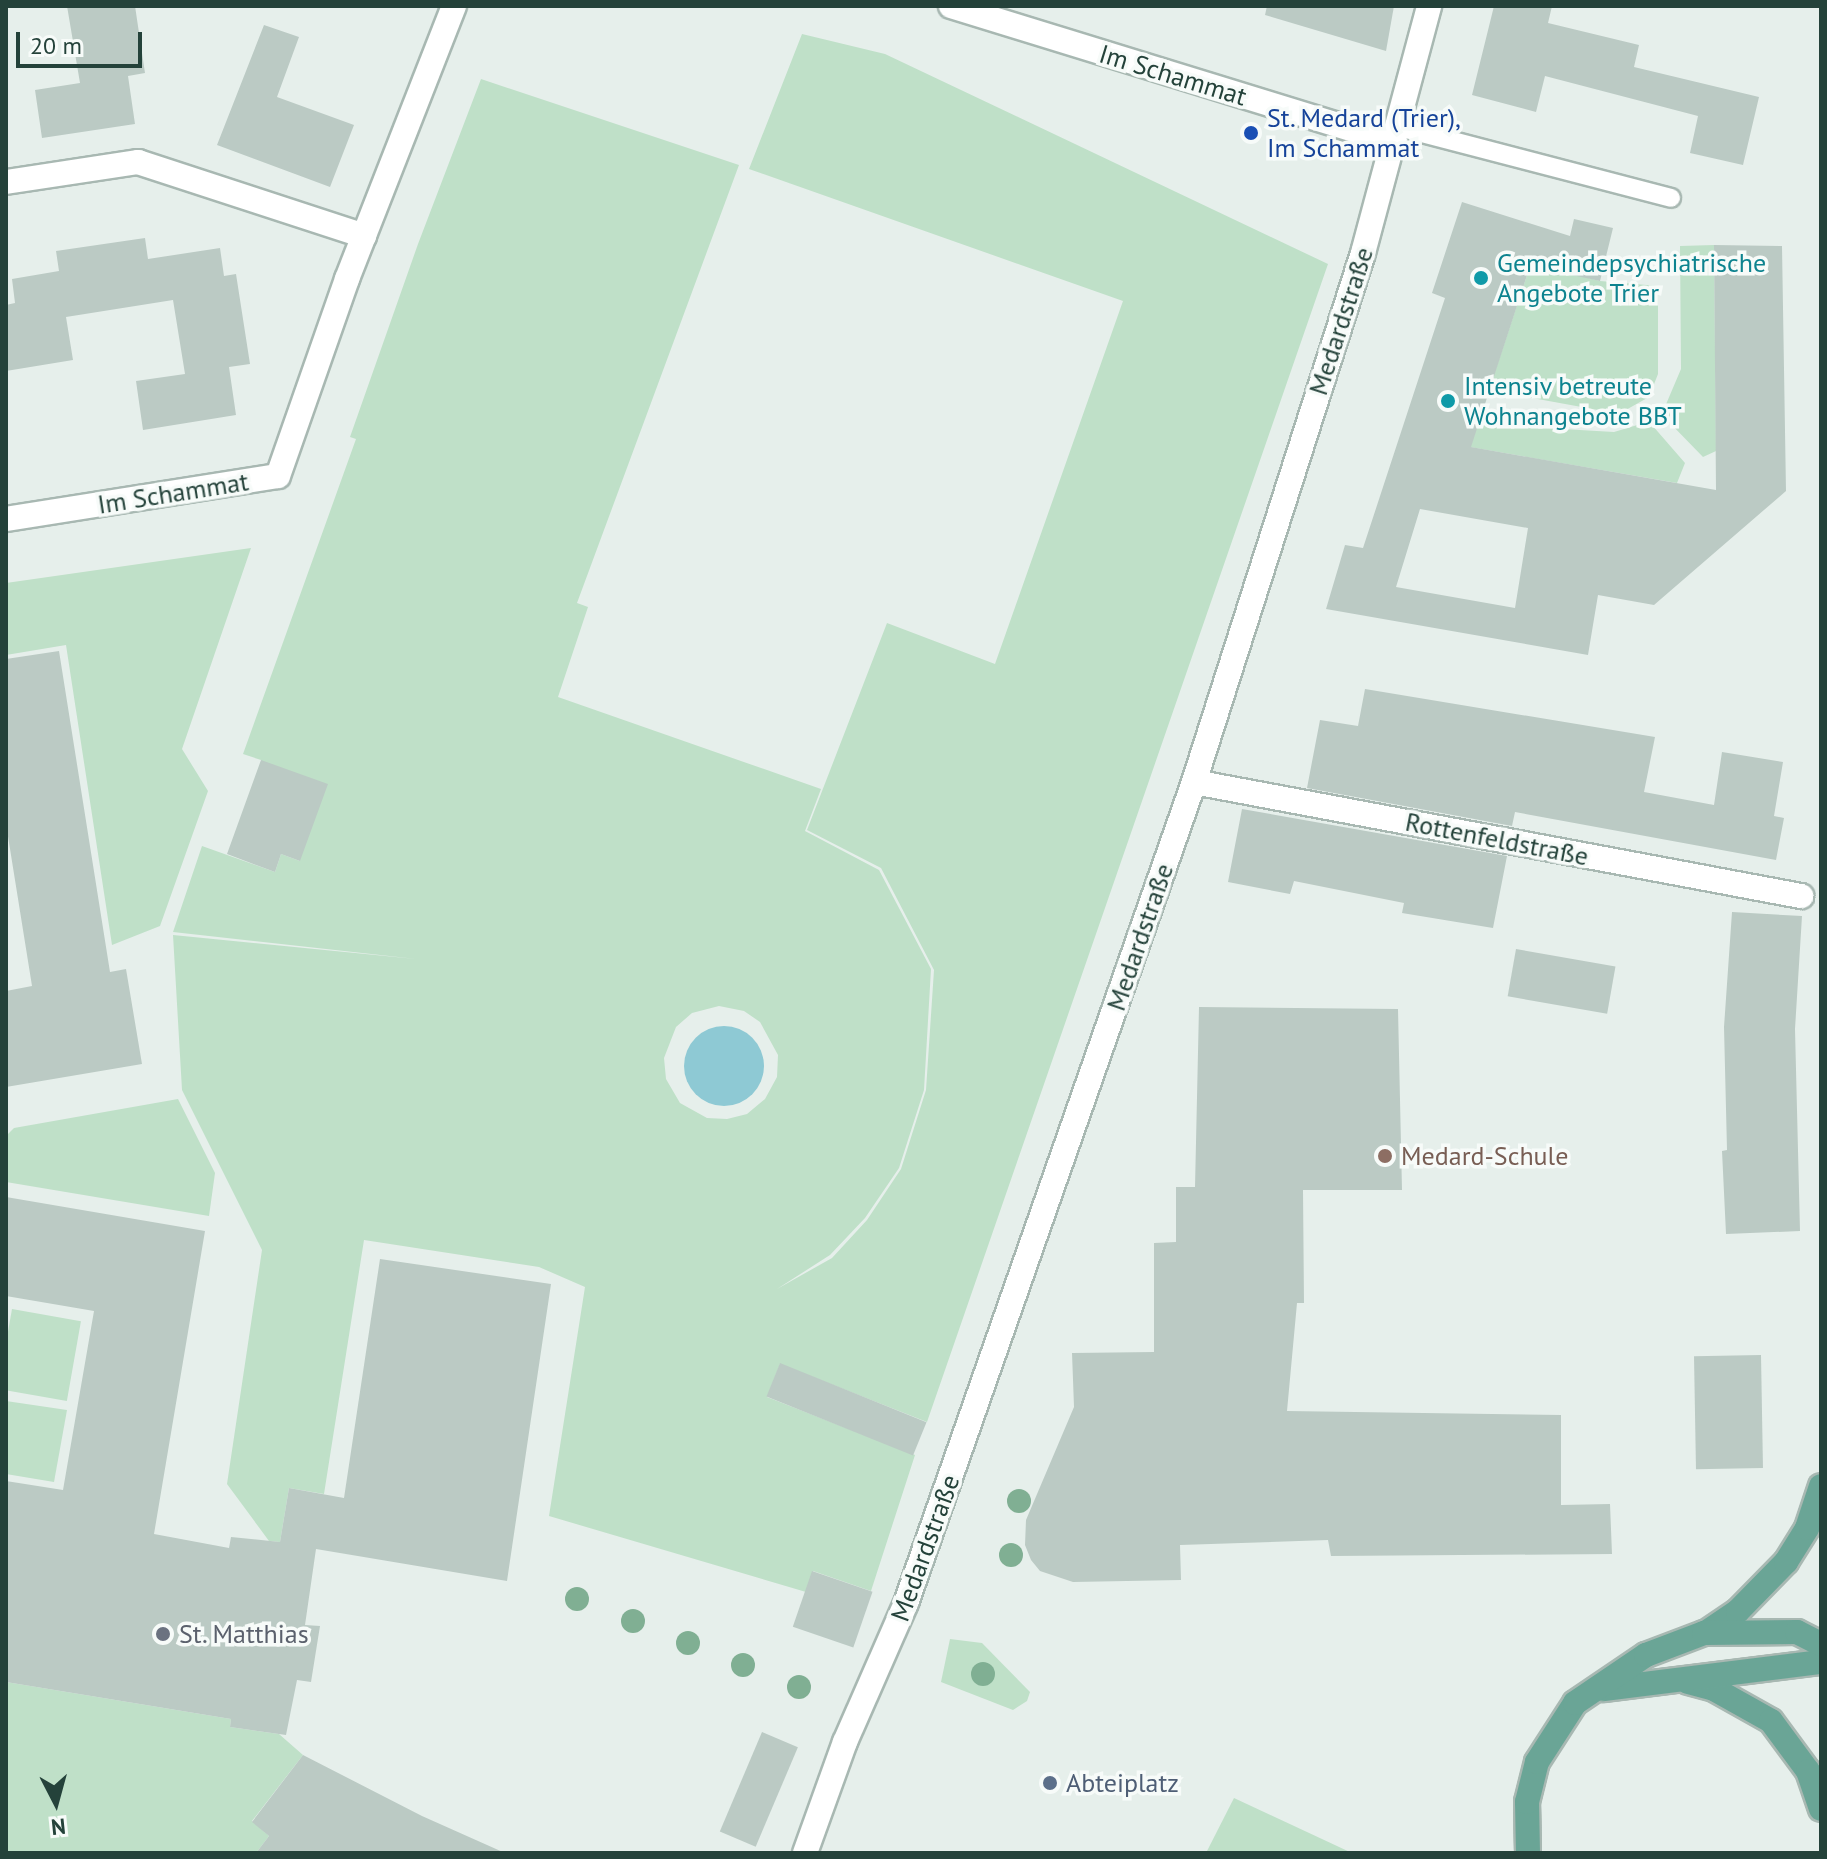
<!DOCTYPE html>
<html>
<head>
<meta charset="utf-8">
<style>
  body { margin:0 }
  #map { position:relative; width:1827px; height:1859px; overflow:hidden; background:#e6efeb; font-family:"PT Sans",sans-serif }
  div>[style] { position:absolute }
  .green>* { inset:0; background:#bfe0c8; transform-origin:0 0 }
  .water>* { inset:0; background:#8ec9d4 }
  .round { border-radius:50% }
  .building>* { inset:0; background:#bbcac4; transform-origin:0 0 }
  .roads { filter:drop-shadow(2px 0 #a8b8b2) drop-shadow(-2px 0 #a8b8b2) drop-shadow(0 2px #a8b8b2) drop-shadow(0 -2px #a8b8b2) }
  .lane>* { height:18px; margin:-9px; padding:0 9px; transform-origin:9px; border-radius:9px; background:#fff }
  .street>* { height:24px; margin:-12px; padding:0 12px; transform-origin:12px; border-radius:12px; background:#fff }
  .primary>* { height:24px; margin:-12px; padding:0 12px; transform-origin:12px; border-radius:12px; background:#6aa596 }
  .trees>* { width:24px; height:24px; margin:-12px; border-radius:50%; background:#80af93 }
  .dots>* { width:22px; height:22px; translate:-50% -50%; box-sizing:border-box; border:4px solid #f7fbf9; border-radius:50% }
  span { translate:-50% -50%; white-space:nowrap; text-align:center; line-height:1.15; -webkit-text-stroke:7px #f7fbf9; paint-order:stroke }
  .street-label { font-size:26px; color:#24423a }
  .transit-label { font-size:26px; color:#164399 }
  .left { translate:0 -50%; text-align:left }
  .culture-label { font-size:26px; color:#0d838f }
  .education-label { font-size:26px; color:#785e54 }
  .worship-label { font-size:26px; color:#5b616d }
  .service-label { font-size:26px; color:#4e5e75 }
  .frame { position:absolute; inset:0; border:8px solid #24423a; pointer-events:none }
  .north { position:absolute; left:16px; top:1763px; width:80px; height:80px; -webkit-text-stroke:6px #f7fbf9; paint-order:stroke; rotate:174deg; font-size:22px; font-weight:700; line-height:32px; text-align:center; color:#24423a }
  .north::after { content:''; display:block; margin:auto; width:28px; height:36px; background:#24423a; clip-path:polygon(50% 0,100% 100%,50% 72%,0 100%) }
  .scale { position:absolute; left:16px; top:32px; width:126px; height:36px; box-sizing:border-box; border:4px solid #24423a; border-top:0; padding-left:10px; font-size:24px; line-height:28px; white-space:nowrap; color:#24423a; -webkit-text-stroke:6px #f7fbf9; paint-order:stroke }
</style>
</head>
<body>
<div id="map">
  <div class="green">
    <i style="clip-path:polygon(evenodd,802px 34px,885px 54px,1328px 264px,927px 1422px,780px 1364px,767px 1397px,915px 1455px,871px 1591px,813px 1571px,806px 1592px,549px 1516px,585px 1287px,539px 1267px,364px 1240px,324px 1494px,289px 1488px,280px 1542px,269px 1541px,227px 1484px,262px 1250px,182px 1090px,173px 935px,416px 959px,173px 932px,202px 846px,275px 872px,281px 854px,300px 861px,261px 760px,243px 754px,356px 439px,350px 437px,418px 244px,481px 79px,739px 165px,577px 603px,588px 607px,558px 697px,821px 789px,805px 831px,879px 870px,931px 969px,924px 1090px,899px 1168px,865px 1218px,830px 1255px,777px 1289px,832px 1258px,867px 1220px,901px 1169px,926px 1090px,934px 970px,881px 868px,807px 830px,887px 623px,995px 664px,1123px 301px,749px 169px,802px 34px,719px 1006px,744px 1011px,760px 1022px,778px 1055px,777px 1077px,765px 1099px,747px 1114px,727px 1119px,707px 1118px,680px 1103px,666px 1079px,664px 1058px,676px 1027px,692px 1013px,719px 1006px)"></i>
    <i style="clip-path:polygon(1714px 245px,1716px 451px,1703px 457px,1667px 420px,1664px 409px,1681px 369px,1680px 246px)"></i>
    <i style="clip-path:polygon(1531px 263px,1600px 281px,1658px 286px,1658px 374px,1649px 397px,1624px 411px,1609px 412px,1489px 390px)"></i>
    <i style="clip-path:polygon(1644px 423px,1652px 425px,1685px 463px,1677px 483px,1470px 447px,1478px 424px,1614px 432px)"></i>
    <i style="clip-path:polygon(251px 548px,182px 749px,208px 791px,160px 926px,112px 945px,66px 645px,6px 655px,6px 583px)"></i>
    <i style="clip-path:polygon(178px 1099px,215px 1173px,209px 1216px,6px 1182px,6px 1136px,14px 1128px)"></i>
    <i style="left:12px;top:1309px;width:70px;height:81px;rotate:10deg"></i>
    <i style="clip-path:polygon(6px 1401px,67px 1410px,54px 1482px,6px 1474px)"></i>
    <i style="clip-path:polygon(950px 1639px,982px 1643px,1030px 1692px,1027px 1701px,1013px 1710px,941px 1682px)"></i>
    <i style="clip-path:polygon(6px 1682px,231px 1719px,230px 1727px,279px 1734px,303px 1755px,252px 1821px,269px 1836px,256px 1853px,6px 1853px)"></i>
    <i style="clip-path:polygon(1234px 1798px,1352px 1853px,1206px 1853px)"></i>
  </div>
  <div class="water">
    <i class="round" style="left:684px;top:1026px;width:80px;height:80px"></i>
  </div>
  <div class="building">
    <i style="clip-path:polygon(67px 6px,135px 6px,145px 73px,128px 76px,135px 124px,42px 138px,35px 90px,80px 83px)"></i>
    <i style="clip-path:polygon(1267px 6px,1394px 6px,1386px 51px,1265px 15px)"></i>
    <i style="clip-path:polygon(1494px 6px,1552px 6px,1548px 23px,1639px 45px,1634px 67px,1759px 97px,1743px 165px,1690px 153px,1698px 116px,1545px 76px,1536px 112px,1472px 95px)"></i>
    <i style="clip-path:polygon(264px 25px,299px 37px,277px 97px,354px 125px,330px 187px,217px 145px)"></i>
    <i style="clip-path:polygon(evenodd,1462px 202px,1570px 236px,1574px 219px,1613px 228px,1600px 281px,1530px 266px,1471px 447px,1716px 490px,1714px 245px,1782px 246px,1786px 491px,1654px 605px,1598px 595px,1588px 655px,1326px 609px,1345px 545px,1363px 548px,1445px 298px,1432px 293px,1462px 202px,1420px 509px,1528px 528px,1515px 608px,1396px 587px,1420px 509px)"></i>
    <i style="clip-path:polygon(145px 238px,148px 259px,220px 248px,224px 276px,236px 274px,250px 364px,229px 367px,236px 415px,143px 430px,136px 381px,185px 374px,173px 300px,66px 317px,73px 360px,6px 371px,6px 305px,15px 303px,12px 279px,59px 271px,56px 251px)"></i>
    <i style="clip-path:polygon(59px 651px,110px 972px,126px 969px,142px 1064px,6px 1087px,6px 991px,32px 986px,6px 824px,6px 659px)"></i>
    <i style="clip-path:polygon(1365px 689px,1655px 737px,1644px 792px,1714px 805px,1722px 752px,1783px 762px,1774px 816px,1784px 818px,1776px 860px,1515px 812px,1512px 826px,1307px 788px,1320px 720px,1358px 726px)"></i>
    <i style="clip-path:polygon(261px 760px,328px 784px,300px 861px,281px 854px,275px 872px,227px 854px)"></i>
    <i style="clip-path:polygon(1242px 809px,1507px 856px,1493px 928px,1402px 913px,1404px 903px,1294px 881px,1290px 894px,1228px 882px)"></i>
    <i style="clip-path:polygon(1732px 912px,1802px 916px,1795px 1029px,1800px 1231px,1726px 1234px,1722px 1151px,1727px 1150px,1724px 1027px)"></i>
    <i style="left:1516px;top:949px;width:101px;height:48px;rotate:10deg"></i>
    <i style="clip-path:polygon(1199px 1007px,1398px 1009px,1402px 1190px,1303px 1190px,1304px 1303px,1297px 1303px,1287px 1411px,1561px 1415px,1561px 1505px,1610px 1504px,1612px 1554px,1331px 1556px,1328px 1540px,1180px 1545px,1181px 1580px,1073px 1582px,1040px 1571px,1031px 1560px,1025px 1545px,1026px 1520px,1074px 1407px,1072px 1353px,1154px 1352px,1154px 1243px,1176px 1242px,1176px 1187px,1195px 1187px)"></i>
    <i style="clip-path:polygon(6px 1197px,205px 1231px,154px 1534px,229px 1548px,231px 1537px,280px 1542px,289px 1488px,344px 1498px,380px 1259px,551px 1284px,507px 1581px,316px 1549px,305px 1625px,320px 1626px,311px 1682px,297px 1680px,286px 1735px,230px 1727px,231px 1719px,6px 1682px,6px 1481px,63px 1490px,94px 1311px,6px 1296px)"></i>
    <i style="left:1761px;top:1355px;width:113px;height:67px;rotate:89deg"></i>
    <i style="left:780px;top:1363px;width:158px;height:36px;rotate:22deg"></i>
    <i style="left:812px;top:1571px;width:64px;height:59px;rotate:19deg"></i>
    <i style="left:762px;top:1732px;width:39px;height:108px;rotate:23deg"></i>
    <i style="clip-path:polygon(303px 1755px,422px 1816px,505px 1853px,256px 1853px,269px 1836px,252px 1822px)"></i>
  </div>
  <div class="roads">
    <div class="lane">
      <i style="left:1399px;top:127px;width:281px;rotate:14.6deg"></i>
    </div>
    <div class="street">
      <i style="left:951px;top:6px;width:465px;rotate:17.1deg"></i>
      <i style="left:6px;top:182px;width:134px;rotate:-8.6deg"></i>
      <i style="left:138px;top:162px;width:238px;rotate:18.1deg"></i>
      <i style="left:6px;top:519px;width:275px;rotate:-9deg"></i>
      <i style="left:278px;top:476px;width:209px;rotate:-70.7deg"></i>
      <i style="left:347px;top:279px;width:293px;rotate:-68.6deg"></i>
      <i style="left:1194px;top:782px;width:618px;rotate:10.64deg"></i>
      <i style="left:805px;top:1853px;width:118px;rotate:-70.2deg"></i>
      <i style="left:845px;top:1742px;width:152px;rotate:-66.3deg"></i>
      <i style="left:906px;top:1603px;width:870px;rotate:-70.67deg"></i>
      <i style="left:1194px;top:782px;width:555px;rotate:-72.28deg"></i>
      <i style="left:1363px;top:253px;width:256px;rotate:-75deg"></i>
    </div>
    <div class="primary">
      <i style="left:1707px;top:1632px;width:37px;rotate:-34deg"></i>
      <i style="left:1738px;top:1611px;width:69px;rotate:-45.6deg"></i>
      <i style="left:1786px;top:1562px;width:40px;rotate:-58deg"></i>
      <i style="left:1807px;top:1528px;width:44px;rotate:-71.6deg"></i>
      <i style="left:1688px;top:1682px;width:27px;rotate:15deg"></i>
      <i style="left:1714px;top:1689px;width:65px;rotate:29.3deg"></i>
      <i style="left:1771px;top:1721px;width:62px;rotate:53.5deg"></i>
      <i style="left:1808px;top:1771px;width:40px;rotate:71.1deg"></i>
      <i style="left:1604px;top:1689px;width:219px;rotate:-7.1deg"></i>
      <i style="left:1528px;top:1853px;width:51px;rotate:-91.1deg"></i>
      <i style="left:1527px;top:1802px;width:41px;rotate:-76deg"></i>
      <i style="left:1537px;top:1762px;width:70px;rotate:-57.2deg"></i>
      <i style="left:1575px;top:1703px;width:86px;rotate:-34.1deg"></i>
      <i style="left:1646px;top:1655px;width:62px;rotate:-20.8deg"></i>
      <i style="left:1704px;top:1633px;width:93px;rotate:-0.6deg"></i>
      <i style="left:1797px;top:1632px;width:27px;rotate:27deg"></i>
    </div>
  </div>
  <div class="trees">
    <i style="left:1019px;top:1501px"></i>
    <i style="left:1011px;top:1555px"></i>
    <i style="left:577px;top:1599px"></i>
    <i style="left:633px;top:1621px"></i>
    <i style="left:688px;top:1643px"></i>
    <i style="left:743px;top:1665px"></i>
    <i style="left:983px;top:1674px"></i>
    <i style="left:799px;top:1687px"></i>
  </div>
  <div class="dots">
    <i style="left:1251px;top:133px;background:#1a4fb4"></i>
    <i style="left:1481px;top:278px;background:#0f9aa8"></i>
    <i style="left:1448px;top:401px;background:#0f9aa8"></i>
    <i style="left:1385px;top:1156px;background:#8d6e63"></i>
    <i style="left:163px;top:1634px;background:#6b7280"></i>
    <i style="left:1050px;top:1783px;background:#5c6f8a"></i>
  </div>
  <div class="street-label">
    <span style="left:1173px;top:75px;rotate:17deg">Im Schammat</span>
    <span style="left:1341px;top:321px;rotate:-72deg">Medardstraße</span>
    <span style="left:173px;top:493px;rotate:-9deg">Im Schammat</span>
    <span style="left:1497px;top:839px;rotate:11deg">Rottenfeldstraße</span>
    <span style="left:1140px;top:937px;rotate:-71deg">Medardstraße</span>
    <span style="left:925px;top:1548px;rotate:-70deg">Medardstraße</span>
  </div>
  <div class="transit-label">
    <span class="left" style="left:1267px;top:133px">St. Medard (Trier),<br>Im Schammat</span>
  </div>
  <div class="culture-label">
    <span class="left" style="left:1497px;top:278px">Gemeindepsychiatrische<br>Angebote Trier</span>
    <span class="left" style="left:1464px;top:401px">Intensiv betreute<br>Wohnangebote BBT</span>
  </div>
  <div class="education-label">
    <span class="left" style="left:1401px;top:1156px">Medard-Schule</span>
  </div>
  <div class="worship-label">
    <span class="left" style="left:179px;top:1634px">St. Matthias</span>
  </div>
  <div class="service-label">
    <span class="left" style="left:1066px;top:1783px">Abteiplatz</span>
  </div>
  <div class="frame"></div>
  <div class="north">N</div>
  <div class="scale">20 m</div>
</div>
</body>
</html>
